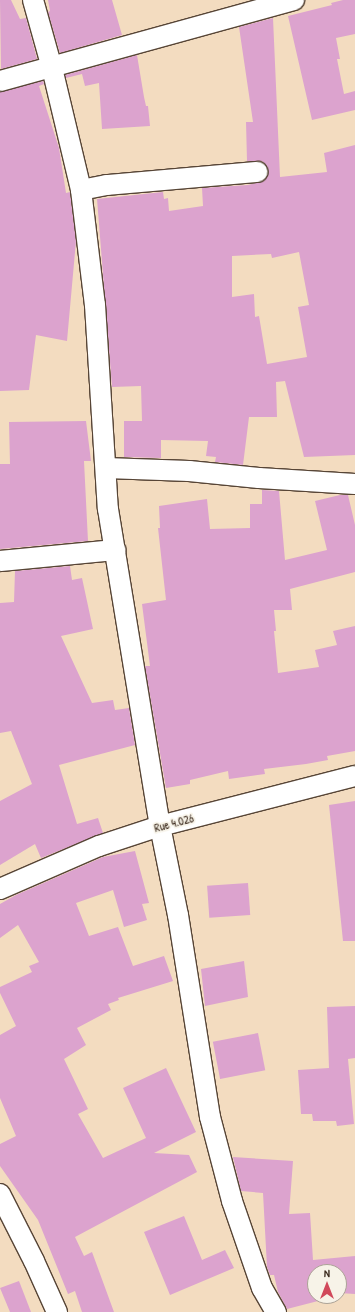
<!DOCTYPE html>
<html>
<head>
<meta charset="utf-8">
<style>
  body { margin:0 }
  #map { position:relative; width:355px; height:1312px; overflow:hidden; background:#f3dcc0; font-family:"Patrick Hand",sans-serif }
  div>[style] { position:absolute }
  .building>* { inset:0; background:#dca3ce; transform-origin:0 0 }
  .roads { filter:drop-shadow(1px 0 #574536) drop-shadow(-1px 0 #574536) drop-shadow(0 1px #574536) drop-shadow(0 -1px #574536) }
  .minor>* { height:20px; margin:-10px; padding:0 10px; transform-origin:10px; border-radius:10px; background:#fff }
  span { translate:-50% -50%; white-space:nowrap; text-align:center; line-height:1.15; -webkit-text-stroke:3.5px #f7f3e8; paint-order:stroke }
  .street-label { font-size:12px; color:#3b2a1e }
  .north { position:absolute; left:307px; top:1264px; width:40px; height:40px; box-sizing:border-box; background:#f7f3e8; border:1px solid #aca397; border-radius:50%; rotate:0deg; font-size:11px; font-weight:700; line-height:16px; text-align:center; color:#3b2a1e }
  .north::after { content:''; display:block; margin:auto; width:14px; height:18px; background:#d1495b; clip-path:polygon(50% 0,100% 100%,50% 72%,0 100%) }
</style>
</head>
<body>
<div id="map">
  <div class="building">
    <i style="clip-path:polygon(0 0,11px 0,20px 19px,26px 18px,37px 59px,1px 69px)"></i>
    <i style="clip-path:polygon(48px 0,112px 0,122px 35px,60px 53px,48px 12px,50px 11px)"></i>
    <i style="clip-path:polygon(343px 0,355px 0,355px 34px,336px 38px,340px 59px,337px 59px,344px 94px,355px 91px,355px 110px,312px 120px,288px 16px,332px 5px,331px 3px)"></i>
    <i style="clip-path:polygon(evenodd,273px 18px,280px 177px,327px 172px,324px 153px,355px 145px,355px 455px,304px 457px,285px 381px,276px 382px,277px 417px,249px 417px,243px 465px,215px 462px,216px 457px,206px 456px,208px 441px,161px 440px,161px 458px,124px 457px,124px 421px,142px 421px,141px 386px,112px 387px,97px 199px,163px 192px,164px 199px,168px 198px,169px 211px,203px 206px,202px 188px,248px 185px,264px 181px,268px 171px,266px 165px,262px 161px,247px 161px,246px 122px,253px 122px,239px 27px,273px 18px,299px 252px,309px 305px,298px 307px,307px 357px,267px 364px,259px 316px,255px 317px,254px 294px,232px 297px,232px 256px,271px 254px,272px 258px,299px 252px)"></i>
    <i style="clip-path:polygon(137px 55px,144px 97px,146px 106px,148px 106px,150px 126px,102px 129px,99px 83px,85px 86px,82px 74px,66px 78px,65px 75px)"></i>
    <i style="clip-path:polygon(43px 81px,44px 84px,39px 86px,59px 148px,66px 193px,70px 192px,76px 241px,67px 341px,36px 335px,29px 390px,0 391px,0 92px)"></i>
    <i style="clip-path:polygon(86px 421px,91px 461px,84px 461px,88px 541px,0 549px,0 464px,10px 464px,9px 422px)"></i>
    <i style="clip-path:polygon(262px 490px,279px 491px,285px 560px,327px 550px,315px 501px,340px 495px,348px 495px,355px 525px,355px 572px,290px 589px,292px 610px,274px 610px,276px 631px,274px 631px,278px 673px,319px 667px,315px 650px,337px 645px,333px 631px,355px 626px,355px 751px,327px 756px,328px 760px,306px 764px,264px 769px,265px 774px,229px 779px,228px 771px,190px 780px,190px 784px,166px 788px,145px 666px,150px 666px,142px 604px,166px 600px,158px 528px,160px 528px,159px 506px,207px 499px,210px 529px,250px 528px,250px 504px,262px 504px)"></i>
    <i style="clip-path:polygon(70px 566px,72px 580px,82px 578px,93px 629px,61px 636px,92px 703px,113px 700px,115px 710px,129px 708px,135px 745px,59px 765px,77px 824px,98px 818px,103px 833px,41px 858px,35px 844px,0 865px,0 801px,32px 784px,11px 731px,0 733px,0 603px,14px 602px,15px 571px)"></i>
    <i style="clip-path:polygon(355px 801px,355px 941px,343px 941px,329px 805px)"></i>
    <i style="clip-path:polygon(135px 851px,149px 903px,142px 904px,147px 920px,124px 927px,113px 890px,76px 903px,89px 936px,118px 927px,133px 966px,164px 956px,173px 981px,118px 998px,119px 1000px,108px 1004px,111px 1010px,77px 1028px,86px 1045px,64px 1059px,88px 1109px,78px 1114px,103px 1158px,146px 1138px,123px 1088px,166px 1068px,196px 1132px,154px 1153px,189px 1155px,197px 1172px,75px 1237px,84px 1256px,92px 1252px,114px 1312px,82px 1312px,75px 1291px,68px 1294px,38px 1220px,0 1166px,0 1144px,16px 1136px,0 1098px,0 1035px,16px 1026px,0 993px,0 987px,32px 972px,29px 966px,39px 962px,18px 925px,0 938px,0 904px,16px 895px,103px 857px)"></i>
    <i style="left:248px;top:883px;width:32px;height:41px;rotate:86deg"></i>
    <i style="clip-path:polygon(244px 961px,248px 997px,205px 1006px,201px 969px)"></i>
    <i style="clip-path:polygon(355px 1006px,355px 1058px,348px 1059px,354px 1124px,337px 1126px,336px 1121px,313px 1121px,312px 1114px,301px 1114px,298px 1070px,329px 1068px,327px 1007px)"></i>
    <i style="left:258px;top:1033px;width:38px;height:46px;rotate:79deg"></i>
    <i style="clip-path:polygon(233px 1157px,293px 1161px,289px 1214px,310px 1213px,313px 1260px,355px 1256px,355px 1294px,339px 1293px,339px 1272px,315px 1272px,315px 1296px,317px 1296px,318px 1301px,287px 1309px,278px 1292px,274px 1275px,270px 1275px,267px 1267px,263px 1193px,241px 1191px)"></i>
    <i style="clip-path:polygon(184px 1216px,202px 1260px,225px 1250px,234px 1268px,170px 1295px,144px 1232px)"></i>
    <i style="clip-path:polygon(19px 1281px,31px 1312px,10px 1312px,0 1288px)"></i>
  </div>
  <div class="roads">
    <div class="minor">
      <i style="left:33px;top:0;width:71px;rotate:74.4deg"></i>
      <i style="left:52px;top:68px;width:125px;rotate:76.6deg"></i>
      <i style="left:81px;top:190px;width:116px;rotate:83.1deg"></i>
      <i style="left:95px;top:305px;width:204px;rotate:86.4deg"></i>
      <i style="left:108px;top:509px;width:321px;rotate:80.7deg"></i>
      <i style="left:160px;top:826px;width:91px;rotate:78.6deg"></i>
      <i style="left:178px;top:915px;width:205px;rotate:81deg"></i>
      <i style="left:210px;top:1117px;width:87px;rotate:75.3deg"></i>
      <i style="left:232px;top:1201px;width:92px;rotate:71deg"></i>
      <i style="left:262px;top:1288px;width:28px;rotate:60deg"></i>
      <i style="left:0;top:81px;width:305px;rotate:-15.4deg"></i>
      <i style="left:81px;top:190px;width:26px;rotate:-11deg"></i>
      <i style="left:107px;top:185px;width:151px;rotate:-5deg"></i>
      <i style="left:106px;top:468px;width:83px;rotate:2.1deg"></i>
      <i style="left:189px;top:471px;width:70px;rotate:5.7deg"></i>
      <i style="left:259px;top:478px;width:96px;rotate:3.6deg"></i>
      <i style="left:0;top:561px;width:116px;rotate:-5.5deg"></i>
      <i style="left:0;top:889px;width:108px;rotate:-23.5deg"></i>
      <i style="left:99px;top:846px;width:64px;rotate:-18.2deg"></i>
      <i style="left:160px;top:826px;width:201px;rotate:-14.4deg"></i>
      <i style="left:0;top:1194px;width:75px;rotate:63.1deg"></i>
      <i style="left:34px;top:1261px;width:56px;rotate:65.7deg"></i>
    </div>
  </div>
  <div class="street-label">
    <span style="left:174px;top:823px;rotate:-15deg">Rue 4.026</span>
  </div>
  <div class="north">N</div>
</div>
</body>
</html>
